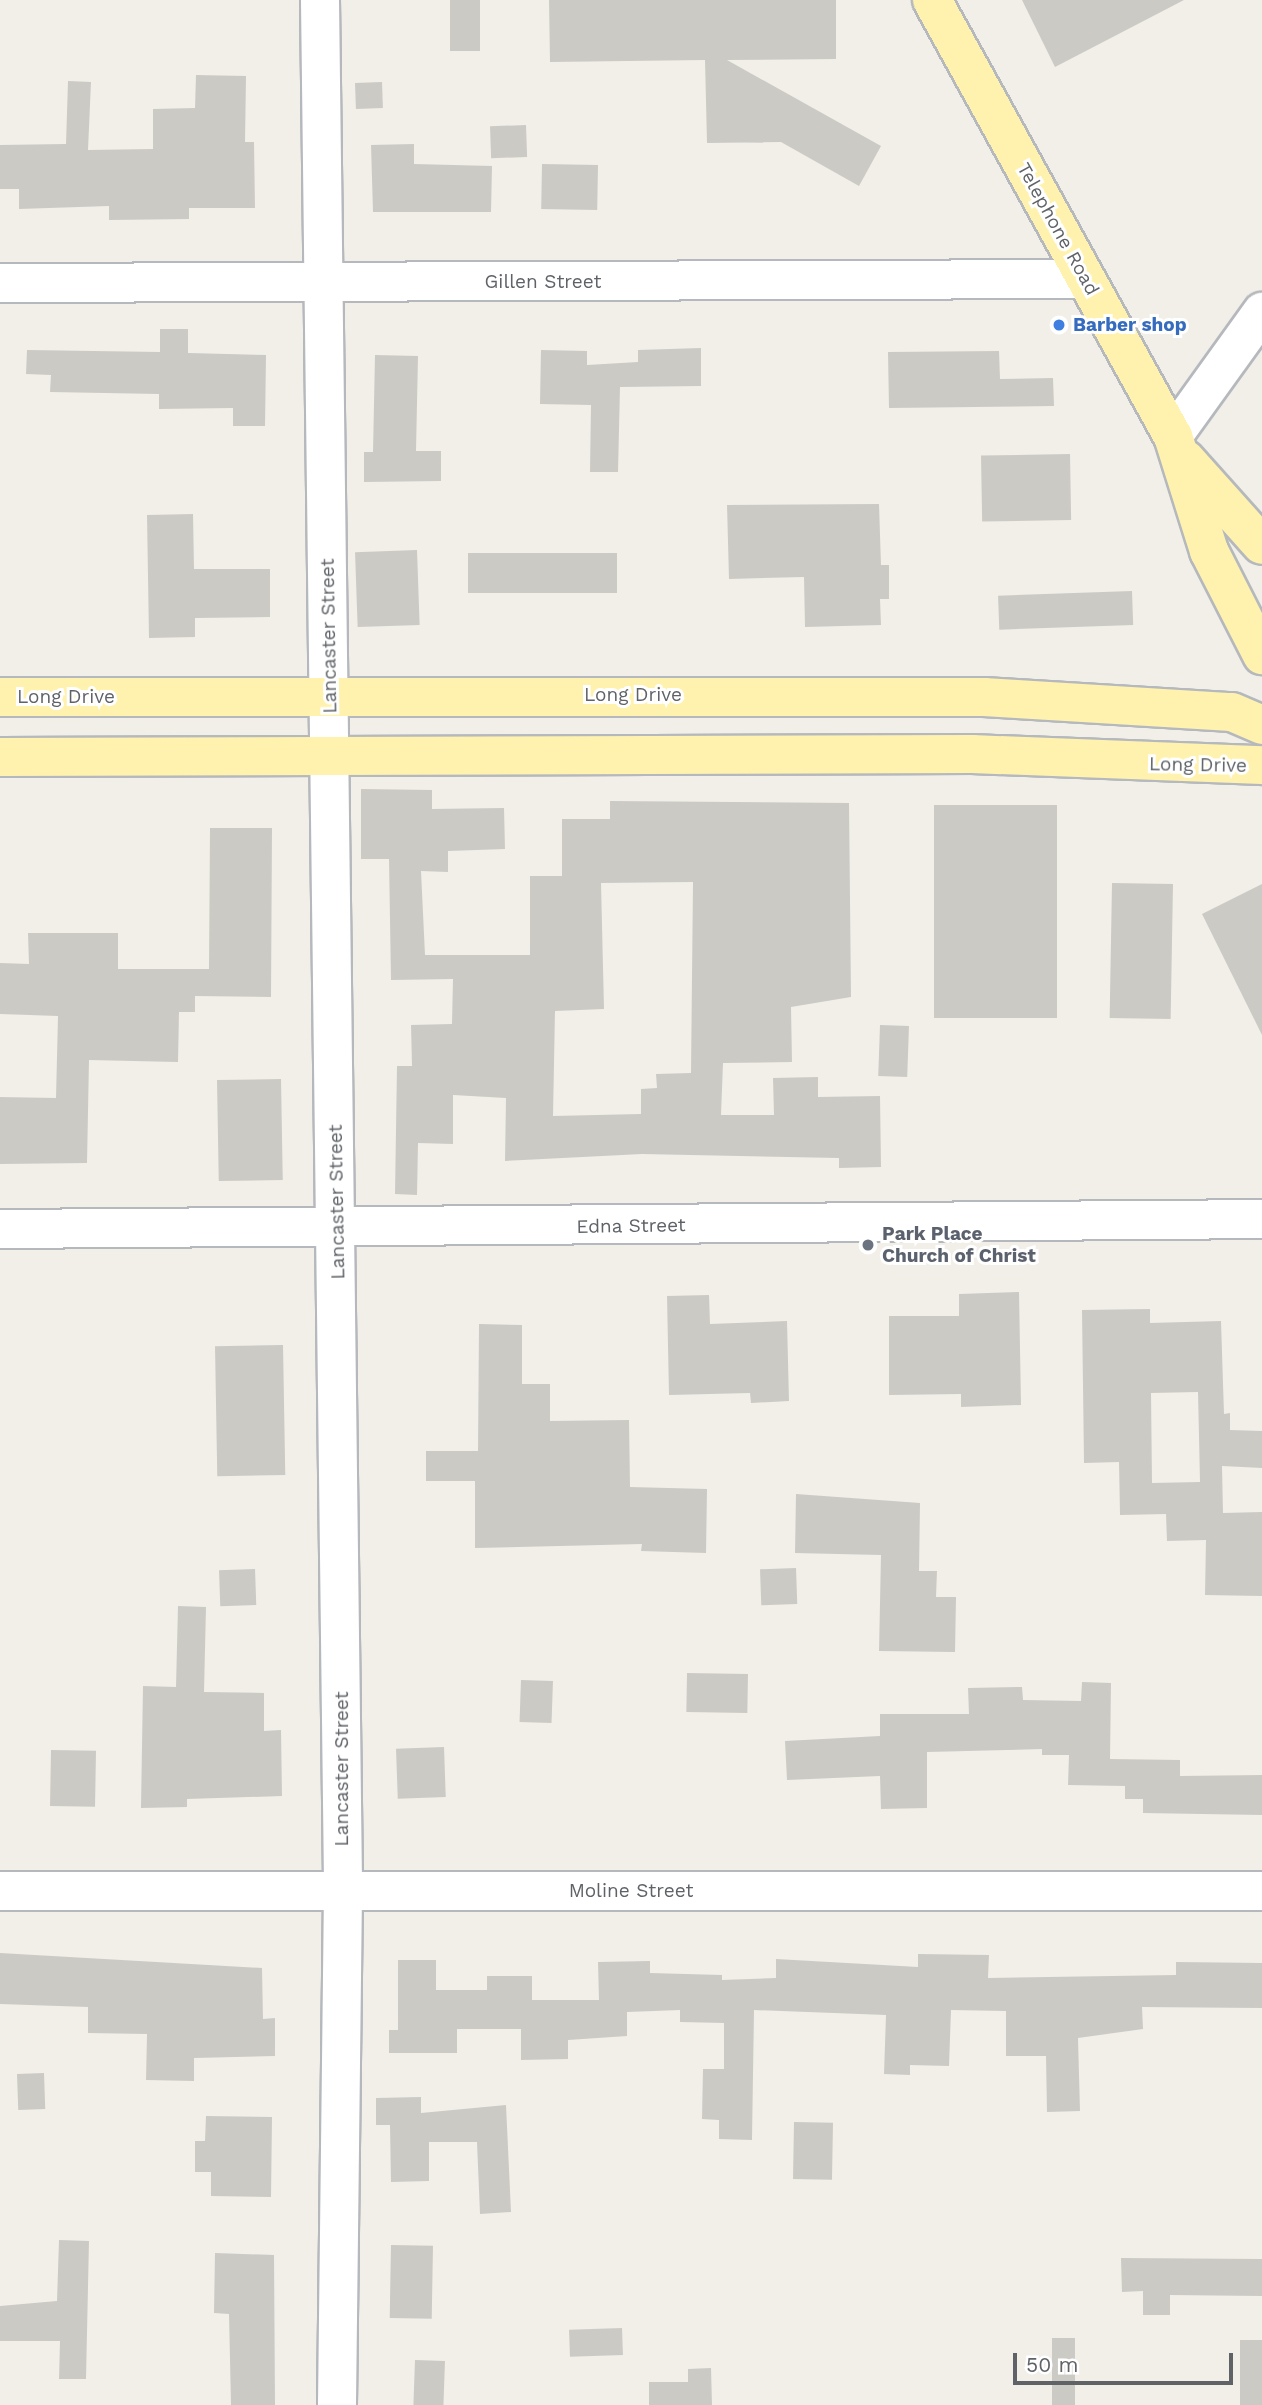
<!DOCTYPE html>
<html>
<head>
<meta charset="utf-8">
<style>
  body { margin:0 }
  #map { position:relative; width:1262px; height:2405px; overflow:hidden; background:#f1efe8; font-family:"Work Sans",sans-serif }
  div>[style] { position:absolute }
  .building>* { inset:0; background:#cccac5; transform-origin:0 0 }
  .roads { filter:drop-shadow(2px 0 #b5b8bc) drop-shadow(-2px 0 #b5b8bc) drop-shadow(0 2px #b5b8bc) drop-shadow(0 -2px #b5b8bc) }
  .minor>* { height:38px; margin:-19px; padding:0 19px; transform-origin:19px; border-radius:19px; background:#fff }
  .major>* { height:38px; margin:-19px; padding:0 19px; transform-origin:19px; border-radius:19px; background:#fff2af }
  .dots>* { width:19px; height:19px; translate:-50% -50%; box-sizing:border-box; border:4px solid #fff; border-radius:50% }
  span { translate:-50% -50%; white-space:nowrap; text-align:center; line-height:1.15; -webkit-text-stroke:6px #fff; paint-order:stroke }
  .street-label { font-size:19px; color:#5f6368 }
  .shop-label { font-size:19px; color:#366cbe; font-weight:700 }
  .left { translate:0 -50%; text-align:left }
  .worship-label { font-size:19px; color:#5b616d; font-weight:700 }
  .scale { position:absolute; left:1013px; top:2353px; width:220px; height:32px; box-sizing:border-box; border:4px solid #5f6368; border-top:0; padding-left:9px; font-size:21px; line-height:24px; white-space:nowrap; color:#5f6368; -webkit-text-stroke:5px #fff; paint-order:stroke }
</style>
</head>
<body>
<div id="map">
  <div class="building">
    <i style="left:450px;top:0;width:30px;height:51px"></i>
    <i style="clip-path:polygon(549px 0,836px 0,836px 59px,727px 60px,881px 146px,859px 186px,781px 142px,707px 143px,705px 60px,550px 62px)"></i>
    <i style="clip-path:polygon(1022px 0,1184px 0,1055px 67px)"></i>
    <i style="clip-path:polygon(196px 75px,246px 76px,245px 142px,254px 142px,255px 208px,189px 208px,189px 219px,109px 220px,109px 206px,19px 209px,19px 189px,0 189px,0 145px,66px 144px,68px 81px,91px 82px,88px 150px,153px 149px,153px 109px,195px 108px)"></i>
    <i style="left:382px;top:82px;width:26px;height:27px;rotate:88deg"></i>
    <i style="left:526px;top:125px;width:32px;height:36px;rotate:88deg"></i>
    <i style="clip-path:polygon(414px 144px,414px 164px,492px 166px,491px 212px,373px 212px,371px 145px)"></i>
    <i style="left:542px;top:164px;width:56px;height:45px;rotate:1deg"></i>
    <i style="clip-path:polygon(160px 329px,188px 329px,188px 353px,266px 355px,265px 426px,233px 426px,233px 408px,159px 409px,159px 394px,50px 392px,51px 375px,26px 374px,27px 350px,160px 352px)"></i>
    <i style="clip-path:polygon(701px 348px,701px 386px,620px 387px,618px 472px,590px 472px,591px 405px,540px 404px,541px 350px,587px 351px,587px 365px,638px 362px,638px 350px)"></i>
    <i style="clip-path:polygon(999px 351px,1000px 379px,1053px 378px,1054px 406px,889px 408px,888px 352px)"></i>
    <i style="clip-path:polygon(375px 355px,418px 356px,416px 451px,441px 451px,441px 481px,364px 482px,364px 452px,373px 452px)"></i>
    <i style="left:1070px;top:454px;width:66px;height:89px;rotate:89deg"></i>
    <i style="clip-path:polygon(879px 504px,881px 565px,889px 565px,889px 599px,880px 599px,881px 625px,805px 627px,804px 577px,729px 579px,727px 505px)"></i>
    <i style="clip-path:polygon(193px 514px,194px 569px,270px 569px,270px 617px,195px 618px,195px 637px,149px 638px,147px 515px)"></i>
    <i style="left:417px;top:550px;width:75px;height:62px;rotate:88deg"></i>
    <i style="left:617px;top:553px;width:40px;height:149px;rotate:90deg"></i>
    <i style="left:1132px;top:591px;width:34px;height:134px;rotate:88deg"></i>
    <i style="clip-path:polygon(evenodd,361px 789px,432px 790px,432px 809px,504px 808px,505px 849px,448px 851px,448px 872px,421px 871px,425px 955px,530px 955px,530px 876px,562px 876px,562px 819px,610px 819px,610px 801px,849px 803px,851px 997px,791px 1007px,792px 1062px,723px 1063px,721px 1115px,774px 1115px,773px 1078px,818px 1077px,818px 1097px,880px 1096px,881px 1167px,839px 1168px,839px 1158px,642px 1154px,505px 1161px,506px 1098px,453px 1095px,453px 1144px,418px 1143px,417px 1195px,395px 1194px,397px 1066px,412px 1066px,411px 1025px,452px 1024px,453px 979px,391px 980px,389px 859px,361px 859px,361px 789px,693px 882px,691px 1073px,656px 1074px,657px 1088px,641px 1089px,641px 1114px,553px 1116px,555px 1011px,604px 1009px,601px 883px,693px 882px)"></i>
    <i style="left:934px;top:805px;width:123px;height:213px"></i>
    <i style="clip-path:polygon(210px 828px,272px 828px,271px 997px,195px 996px,195px 1012px,179px 1012px,178px 1062px,89px 1060px,87px 1163px,0 1164px,0 1097px,56px 1098px,58px 1016px,0 1014px,0 963px,29px 964px,28px 933px,118px 933px,118px 969px,209px 969px)"></i>
    <i style="left:1112px;top:883px;width:61px;height:135px;rotate:1deg"></i>
    <i style="clip-path:polygon(1262px 884px,1262px 1035px,1202px 914px)"></i>
    <i style="left:880px;top:1025px;width:29px;height:51px;rotate:2deg"></i>
    <i style="left:281px;top:1079px;width:101px;height:64px;rotate:89deg"></i>
    <i style="clip-path:polygon(1019px 1292px,1021px 1405px,961px 1407px,961px 1394px,889px 1395px,889px 1316px,959px 1316px,959px 1294px)"></i>
    <i style="clip-path:polygon(709px 1295px,710px 1324px,787px 1321px,789px 1401px,751px 1403px,750px 1393px,669px 1395px,667px 1296px)"></i>
    <i style="clip-path:polygon(evenodd,1150px 1309px,1150px 1323px,1221px 1321px,1224px 1414px,1230px 1413px,1230px 1430px,1262px 1431px,1262px 1468px,1222px 1466px,1223px 1513px,1262px 1512px,1262px 1596px,1205px 1595px,1206px 1540px,1167px 1541px,1166px 1514px,1120px 1515px,1119px 1462px,1084px 1463px,1082px 1310px,1150px 1309px,1198px 1392px,1200px 1482px,1152px 1483px,1151px 1393px,1198px 1392px)"></i>
    <i style="clip-path:polygon(479px 1324px,522px 1325px,522px 1384px,550px 1384px,550px 1421px,629px 1420px,630px 1487px,707px 1489px,706px 1553px,641px 1551px,642px 1544px,475px 1548px,475px 1481px,426px 1481px,426px 1451px,478px 1451px)"></i>
    <i style="left:283px;top:1345px;width:130px;height:68px;rotate:89deg"></i>
    <i style="clip-path:polygon(796px 1494px,920px 1503px,919px 1571px,937px 1571px,936px 1597px,956px 1597px,955px 1652px,879px 1651px,881px 1555px,795px 1553px)"></i>
    <i style="left:796px;top:1568px;width:36px;height:36px;rotate:88deg"></i>
    <i style="left:255px;top:1569px;width:36px;height:36px;rotate:88deg"></i>
    <i style="clip-path:polygon(178px 1606px,206px 1607px,204px 1692px,264px 1693px,264px 1731px,281px 1730px,282px 1796px,187px 1799px,187px 1807px,141px 1808px,143px 1686px,176px 1687px)"></i>
    <i style="left:687px;top:1673px;width:61px;height:39px;rotate:1deg"></i>
    <i style="left:521px;top:1680px;width:32px;height:42px;rotate:2deg"></i>
    <i style="clip-path:polygon(1082px 1682px,1111px 1683px,1110px 1759px,1180px 1760px,1180px 1776px,1262px 1775px,1262px 1815px,1143px 1813px,1143px 1799px,1125px 1799px,1125px 1786px,1068px 1785px,1069px 1755px,1042px 1755px,1042px 1749px,927px 1752px,927px 1808px,881px 1809px,880px 1776px,787px 1780px,785px 1741px,880px 1736px,880px 1714px,969px 1714px,968px 1688px,1022px 1687px,1023px 1700px,1081px 1701px)"></i>
    <i style="left:444px;top:1747px;width:50px;height:48px;rotate:88deg"></i>
    <i style="left:51px;top:1750px;width:45px;height:56px;rotate:1deg"></i>
    <i style="clip-path:polygon(0 1953px,262px 1968px,263px 2019px,275px 2018px,275px 2056px,194px 2058px,194px 2081px,146px 2080px,147px 2034px,88px 2033px,88px 2007px,0 2004px)"></i>
    <i style="clip-path:polygon(918px 1954px,989px 1955px,988px 1978px,1176px 1975px,1176px 1962px,1262px 1963px,1262px 2008px,1142px 2007px,1143px 2029px,1078px 2038px,1080px 2111px,1047px 2112px,1046px 2056px,1006px 2056px,1006px 2011px,951px 2010px,949px 2066px,910px 2065px,910px 2075px,884px 2074px,886px 2015px,754px 2010px,752px 2140px,719px 2139px,719px 2120px,702px 2119px,703px 2069px,724px 2069px,724px 2023px,680px 2022px,680px 2010px,627px 2012px,627px 2036px,568px 2040px,568px 2059px,521px 2060px,521px 2029px,457px 2029px,457px 2053px,389px 2053px,389px 2030px,398px 2030px,398px 1960px,436px 1960px,436px 1990px,487px 1990px,487px 1976px,532px 1976px,532px 2000px,599px 2000px,598px 1962px,650px 1961px,650px 1973px,722px 1975px,722px 1980px,776px 1978px,776px 1959px,918px 1967px)"></i>
    <i style="left:44px;top:2073px;width:36px;height:27px;rotate:88deg"></i>
    <i style="clip-path:polygon(421px 2097px,421px 2113px,506px 2105px,511px 2212px,480px 2214px,477px 2142px,429px 2142px,429px 2181px,391px 2182px,390px 2125px,376px 2125px,376px 2098px)"></i>
    <i style="clip-path:polygon(206px 2116px,272px 2117px,271px 2197px,211px 2196px,211px 2172px,195px 2172px,195px 2141px,205px 2141px)"></i>
    <i style="left:794px;top:2122px;width:39px;height:57px;rotate:1deg"></i>
    <i style="clip-path:polygon(59px 2240px,89px 2241px,86px 2379px,59px 2379px,60px 2341px,0 2341px,0 2306px,57px 2301px)"></i>
    <i style="left:391px;top:2245px;width:42px;height:73px;rotate:1deg"></i>
    <i style="clip-path:polygon(215px 2253px,274px 2255px,275px 2405px,231px 2405px,229px 2314px,214px 2313px)"></i>
    <i style="clip-path:polygon(1121px 2258px,1262px 2259px,1262px 2296px,1170px 2295px,1170px 2315px,1143px 2315px,1143px 2291px,1122px 2292px)"></i>
    <i style="left:622px;top:2328px;width:27px;height:53px;rotate:88deg"></i>
    <i style="left:1052px;top:2338px;width:23px;height:67px"></i>
    <i style="left:1262px;top:2340px;width:65px;height:22px;rotate:90deg"></i>
    <i style="left:415px;top:2360px;width:30px;height:45px;rotate:2deg"></i>
    <i style="clip-path:polygon(711px 2368px,712px 2405px,649px 2405px,649px 2382px,688px 2382px,688px 2369px)"></i>
  </div>
  <div class="roads">
    <div class="minor">
      <i style="left:320px;top:0;width:1891px;rotate:89.3deg"></i>
      <i style="left:343px;top:1891px;width:514px;rotate:90.67deg"></i>
      <i style="left:0;top:283px;width:1085px;rotate:-0.21deg"></i>
      <i style="left:1173px;top:436px;width:153px;rotate:-54.3deg"></i>
      <i style="left:0;top:1229px;width:1262px;rotate:-0.45deg"></i>
      <i style="left:0;top:1891px;width:1262px"></i>
    </div>
    <div class="major">
      <i style="left:932px;top:0;width:498px;rotate:61.1deg"></i>
      <i style="left:1173px;top:436px;width:121px;rotate:72.6deg"></i>
      <i style="left:1209px;top:551px;width:117px;rotate:63deg"></i>
      <i style="left:1185px;top:459px;width:115px;rotate:48.2deg"></i>
      <i style="left:0;top:697px;width:984px"></i>
      <i style="left:984px;top:697px;width:248px;rotate:3.5deg"></i>
      <i style="left:1232px;top:712px;width:33px;rotate:23deg"></i>
      <i style="left:0;top:757px;width:972px;rotate:-0.18deg"></i>
      <i style="left:972px;top:754px;width:290px;rotate:2.2deg"></i>
    </div>
  </div>
  <div class="dots">
    <i style="left:1059px;top:325px;background:#3f7fe0"></i>
    <i style="left:868px;top:1245px;background:#6b7280"></i>
  </div>
  <div class="street-label">
    <span style="left:1058px;top:229px;rotate:61deg">Telephone Road</span>
    <span style="left:543px;top:282px">Gillen Street</span>
    <span style="left:329px;top:636px;rotate:-91deg">Lancaster Street</span>
    <span style="left:633px;top:695px">Long Drive</span>
    <span style="left:66px;top:697px">Long Drive</span>
    <span style="left:1198px;top:765px;rotate:1deg">Long Drive</span>
    <span style="left:337px;top:1202px;rotate:-91deg">Lancaster Street</span>
    <span style="left:631px;top:1226px;rotate:-1deg">Edna Street</span>
    <span style="left:342px;top:1769px;rotate:-90deg">Lancaster Street</span>
    <span style="left:631px;top:1891px">Moline Street</span>
  </div>
  <div class="shop-label">
    <span class="left" style="left:1073px;top:325px">Barber shop</span>
  </div>
  <div class="worship-label">
    <span class="left" style="left:882px;top:1245px">Park Place<br>Church of Christ</span>
  </div>
  <div class="scale">50 m</div>
</div>
</body>
</html>
